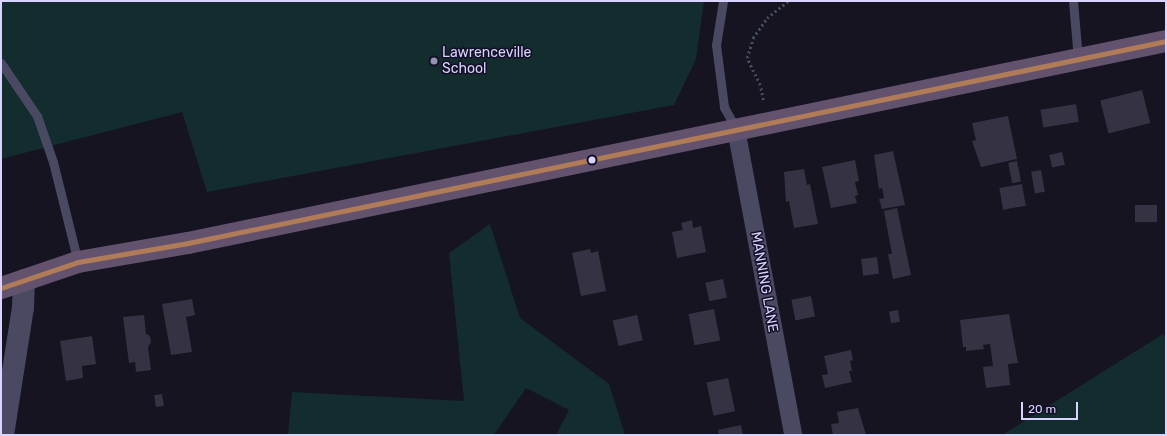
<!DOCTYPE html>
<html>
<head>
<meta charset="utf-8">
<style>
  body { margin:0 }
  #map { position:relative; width:1167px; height:436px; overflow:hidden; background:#161421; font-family:Rubik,sans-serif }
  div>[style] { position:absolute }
  .green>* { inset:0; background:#132c2d }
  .building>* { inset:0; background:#343243; transform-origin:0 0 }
  .path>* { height:2.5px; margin-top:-1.25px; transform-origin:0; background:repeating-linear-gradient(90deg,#44505f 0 2px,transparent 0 5px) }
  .service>* { height:9px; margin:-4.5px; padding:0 4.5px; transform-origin:4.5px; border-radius:4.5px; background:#4a4962 }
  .minor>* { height:18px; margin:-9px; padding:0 9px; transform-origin:9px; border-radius:9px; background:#4a4962 }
  .tertiary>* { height:22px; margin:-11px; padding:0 11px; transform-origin:11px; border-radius:11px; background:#4a4962 }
  .trunk>* { height:22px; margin:-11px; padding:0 11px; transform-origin:11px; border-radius:11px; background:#62526e }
  .bus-1>* { height:5px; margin:-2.5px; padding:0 2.5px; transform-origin:2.5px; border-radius:2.5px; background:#b07c57 }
  .dots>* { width:11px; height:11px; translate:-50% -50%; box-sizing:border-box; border:2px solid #130f26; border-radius:50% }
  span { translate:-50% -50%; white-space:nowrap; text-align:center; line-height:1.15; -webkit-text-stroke:3px #130f26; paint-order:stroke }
  .poi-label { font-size:14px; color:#d9d4ff }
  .left { translate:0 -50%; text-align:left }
  .street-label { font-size:14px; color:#d9d4ff }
  .frame { position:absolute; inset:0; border:2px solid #d9d4ff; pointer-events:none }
  .scale { position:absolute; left:1021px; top:402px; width:57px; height:18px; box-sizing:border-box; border:2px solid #d9d4ff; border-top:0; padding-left:5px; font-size:12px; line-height:14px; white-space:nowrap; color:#d9d4ff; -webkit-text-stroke:3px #130f26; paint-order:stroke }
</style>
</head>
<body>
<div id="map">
  <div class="green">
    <i style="clip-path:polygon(1px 1px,704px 1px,696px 59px,674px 105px,207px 192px,182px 112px,1px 159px)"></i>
    <i style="clip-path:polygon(490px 224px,520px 318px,609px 384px,625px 435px,556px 435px,569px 410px,526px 388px,494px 435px,288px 435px,292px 392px,464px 401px,449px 253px)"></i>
    <i style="clip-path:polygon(1163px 334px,1166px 338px,1166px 435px,1002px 435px)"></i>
  </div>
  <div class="building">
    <i style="left:1142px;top:90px;width:34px;height:43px;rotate:76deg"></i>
    <i style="left:1076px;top:104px;width:18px;height:36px;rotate:81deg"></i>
    <i style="clip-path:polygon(1008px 116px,1017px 159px,981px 167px,972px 141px,976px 140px,972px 123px)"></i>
    <i style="clip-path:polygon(893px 151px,905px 205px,882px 209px,879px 199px,884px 198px,882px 188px,879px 189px,874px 155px)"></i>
    <i style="left:1062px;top:152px;width:13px;height:13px;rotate:77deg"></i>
    <i style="clip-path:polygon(855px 160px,859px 181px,855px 182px,858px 195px,855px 196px,857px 203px,831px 208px,822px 167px)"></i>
    <i style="left:1017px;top:161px;width:21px;height:9px;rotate:79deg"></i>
    <i style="clip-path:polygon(804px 169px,807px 185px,810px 184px,818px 224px,794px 228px,789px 201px,786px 202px,784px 172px)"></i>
    <i style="left:1041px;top:170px;width:22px;height:10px;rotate:80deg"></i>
    <i style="left:1022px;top:184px;width:22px;height:23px;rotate:80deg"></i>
    <i style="left:1135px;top:205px;width:22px;height:17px"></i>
    <i style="clip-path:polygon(897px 208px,911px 275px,893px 279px,888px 254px,892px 254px,884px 211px)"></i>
    <i style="clip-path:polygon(692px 220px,693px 228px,701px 226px,706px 252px,677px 258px,672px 232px,683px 230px,681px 223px)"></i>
    <i style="clip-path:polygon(590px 249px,591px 253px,598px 251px,606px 291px,581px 296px,572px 253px)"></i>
    <i style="left:877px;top:257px;width:17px;height:16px;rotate:83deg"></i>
    <i style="left:723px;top:279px;width:19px;height:18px;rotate:78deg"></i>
    <i style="left:811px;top:296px;width:21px;height:20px;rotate:79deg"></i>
    <i style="clip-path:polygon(192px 299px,195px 315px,186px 317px,192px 352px,171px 355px,162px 304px)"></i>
    <i style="left:714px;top:309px;width:32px;height:26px;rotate:79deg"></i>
    <i style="left:898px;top:310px;width:12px;height:9px;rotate:81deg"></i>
    <i style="clip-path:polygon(1009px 314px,1018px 363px,1008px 364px,1010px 385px,986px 388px,983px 367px,993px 366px,990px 344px,983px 345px,984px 349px,966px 351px,966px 347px,963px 347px,960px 320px)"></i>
    <i style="clip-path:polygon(144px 315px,146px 334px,150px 336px,151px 342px,148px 347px,151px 370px,136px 372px,135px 362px,129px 363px,123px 317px)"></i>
    <i style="left:637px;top:315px;width:26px;height:25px;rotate:77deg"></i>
    <i style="clip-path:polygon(92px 336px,96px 364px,82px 366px,83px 378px,66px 381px,60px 341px)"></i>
    <i style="clip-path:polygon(851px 350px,853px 360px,850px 361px,852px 371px,849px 371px,852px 382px,825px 388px,822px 375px,828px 374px,824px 356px)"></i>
    <i style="left:728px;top:378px;width:34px;height:22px;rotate:78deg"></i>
    <i style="left:162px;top:394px;width:12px;height:8px;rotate:81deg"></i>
    <i style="clip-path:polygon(858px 408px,866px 435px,833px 435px,831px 424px,839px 423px,837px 412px)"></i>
    <i style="clip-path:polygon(741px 425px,743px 435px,719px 435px,718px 430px)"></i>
  </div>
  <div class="path">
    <i style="left:763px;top:100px;width:15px;rotate:-101deg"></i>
    <i style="left:760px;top:85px;width:30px;rotate:-116deg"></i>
    <i style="left:747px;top:58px;width:21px;rotate:-73deg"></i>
    <i style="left:753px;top:38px;width:24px;rotate:-55deg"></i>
    <i style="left:767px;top:18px;width:27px;rotate:-39deg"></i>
  </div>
  <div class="service">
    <i style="left:723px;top:1px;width:45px;rotate:99deg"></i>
    <i style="left:716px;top:45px;width:63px;rotate:82.6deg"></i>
    <i style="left:724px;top:107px;width:25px;rotate:61deg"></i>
    <i style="left:1073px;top:1px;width:58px;rotate:85.1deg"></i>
    <i style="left:1px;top:63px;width:64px;rotate:55.8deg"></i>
    <i style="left:37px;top:116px;width:49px;rotate:70.8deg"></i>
    <i style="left:53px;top:162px;width:103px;rotate:76deg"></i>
  </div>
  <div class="minor">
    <i style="left:736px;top:129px;width:311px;rotate:79.4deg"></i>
  </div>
  <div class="tertiary">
    <i style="left:3px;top:435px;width:129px;rotate:-81.1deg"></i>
    <i style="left:23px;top:308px;width:28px;rotate:-88deg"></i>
  </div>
  <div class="trunk">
    <i style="left:1px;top:288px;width:81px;rotate:-18.7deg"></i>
    <i style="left:78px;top:262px;width:112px;rotate:-9.8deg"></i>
    <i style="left:188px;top:243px;width:999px;rotate:-11.67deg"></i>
  </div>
  <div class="bus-1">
    <i style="left:1px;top:288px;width:81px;rotate:-18.7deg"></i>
    <i style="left:78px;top:262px;width:112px;rotate:-9.8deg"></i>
    <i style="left:188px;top:243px;width:999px;rotate:-11.67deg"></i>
  </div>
  <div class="dots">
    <i style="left:434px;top:61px;background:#9591b1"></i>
    <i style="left:592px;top:160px;background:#d9d4ff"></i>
  </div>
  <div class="poi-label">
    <span class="left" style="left:442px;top:61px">Lawrenceville<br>School</span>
  </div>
  <div class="street-label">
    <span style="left:764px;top:282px;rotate:80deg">MANNING LANE</span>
  </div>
  <div class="frame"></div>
  <div class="scale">20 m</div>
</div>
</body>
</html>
